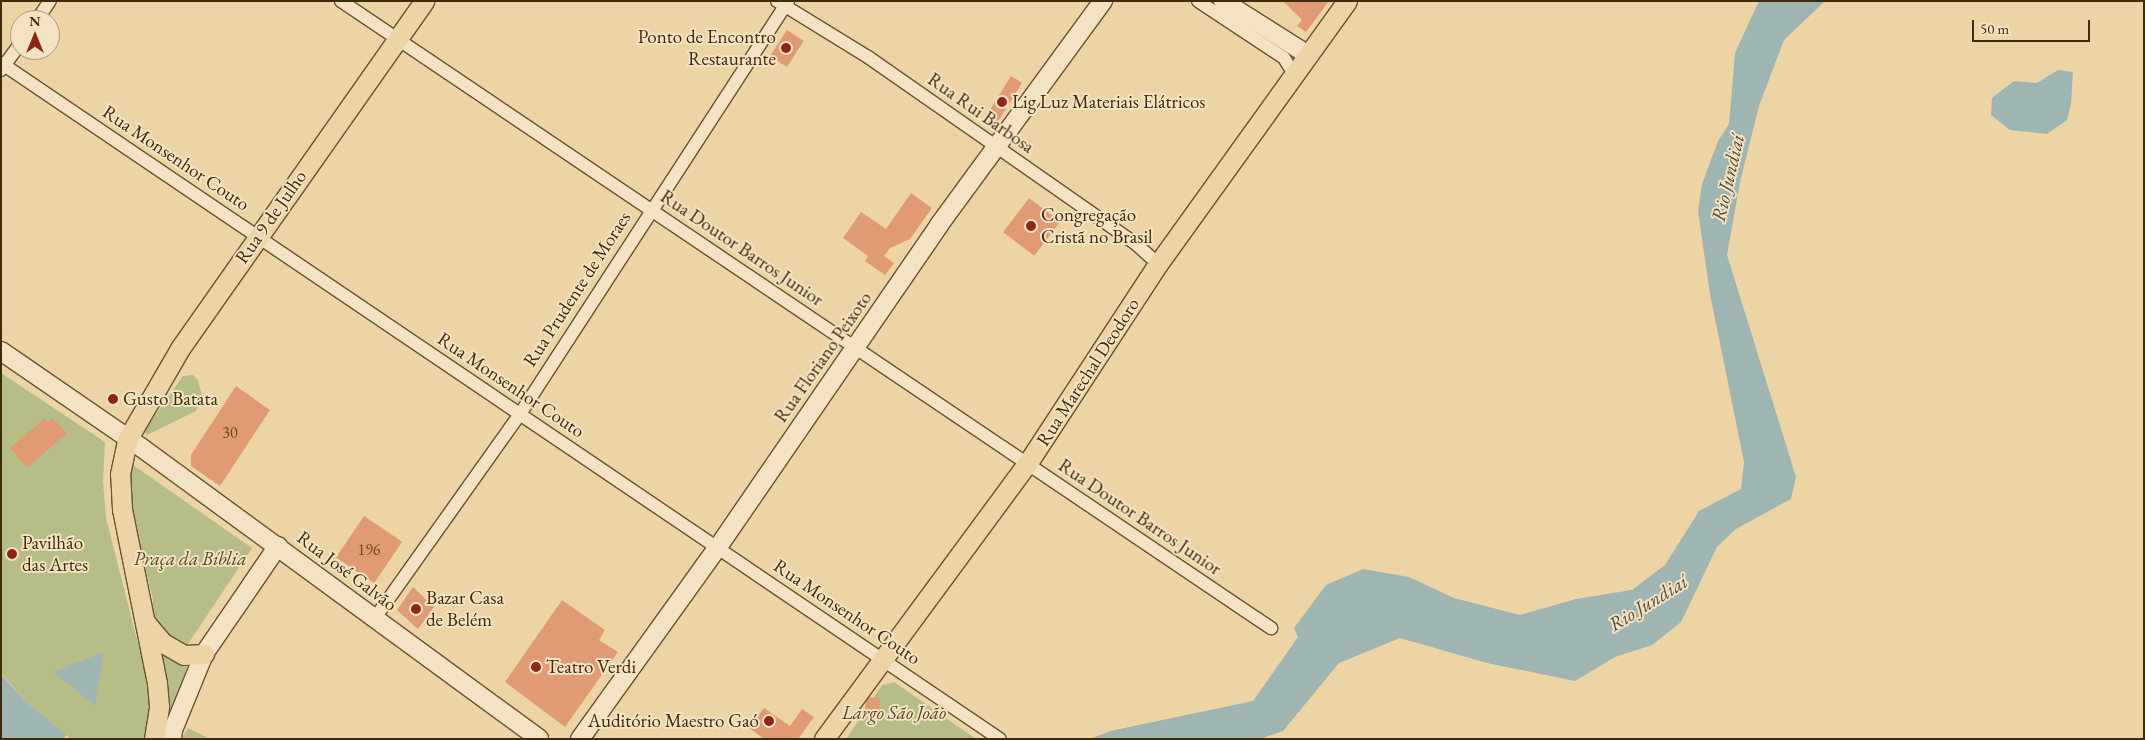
<!DOCTYPE html>
<html>
<head>
<meta charset="utf-8">
<style>
  body { margin:0 }
  #map { position:relative; width:2145px; height:740px; overflow:hidden; background:#ecd4a4; font-family:"EB Garamond",serif }
  div>[style] { position:absolute }
  .green>* { inset:0; background:#b7bd86 }
  .water>* { inset:0; background:#9fb5b2 }
  .building>* { inset:0; background:#e19b74; transform-origin:0 0 }
  .roads { filter:drop-shadow(1px 0 #6a5430) drop-shadow(-1px 0 #6a5430) drop-shadow(0 1px #6a5430) drop-shadow(0 -1px #6a5430) }
  .street>* { height:12px; margin:-6px; padding:0 6px; transform-origin:6px; border-radius:6px; background:#f3e3c4 }
  .secondary>* { height:18px; margin:-9px; padding:0 9px; transform-origin:9px; border-radius:9px; background:#f3e3c4 }
  .primary>* { height:19px; margin:-9.5px; padding:0 9.5px; transform-origin:9.5px; border-radius:9.5px; background:#ecd4a4 }
  .dots>* { width:14px; height:14px; translate:-50% -50%; box-sizing:border-box; border:2px solid #f3e3c4; border-radius:50% }
  span { translate:-50% -50%; white-space:nowrap; text-align:center; line-height:1.15; -webkit-text-stroke:4px #f3e3c4; paint-order:stroke }
  .number-label { font-size:16px; color:#684624 }
  .number-label span { -webkit-text-stroke-width:0 }
  .poi-label { font-size:19px; color:#3f2a09 }
  .right { translate:-100% -50%; text-align:right }
  .left { translate:0 -50%; text-align:left }
  .street-label { font-size:19px; color:#3f2a09 }
  .park-label { font-size:19px; color:#574722; font-style:italic }
  .water-label { font-size:20px; color:#574d33; font-style:italic }
  .frame { position:absolute; inset:0; border:2px solid #3f2a09; pointer-events:none }
  .north { position:absolute; left:10px; top:10px; width:50px; height:50px; box-sizing:border-box; background:#f3e3c4; border:1px solid #ab9979; border-radius:50%; rotate:0deg; font-size:14px; font-weight:700; line-height:20px; text-align:center; color:#3f2a09 }
  .north::after { content:''; display:block; margin:auto; width:18px; height:22px; background:#8f2418; clip-path:polygon(50% 0,100% 100%,50% 72%,0 100%) }
  .scale { position:absolute; left:1972px; top:20px; width:118px; height:22px; box-sizing:border-box; border:2px solid #3f2a09; border-top:0; padding-left:6px; font-size:15px; line-height:18px; white-space:nowrap; color:#3f2a09; -webkit-text-stroke:4px #f3e3c4; paint-order:stroke }
</style>
</head>
<body>
<div id="map">
  <div class="green">
    <i style="clip-path:polygon(1px 373px,105px 442px,103px 481px,106px 518px,151px 695px,147px 739px,71px 739px,26px 702px,1px 673px)"></i>
    <i style="clip-path:polygon(193px 375px,198px 380px,202px 395px,196px 411px,147px 435px,144px 431px,183px 376px)"></i>
    <i style="clip-path:polygon(130px 463px,252px 548px,188px 644px,187px 667px,163px 739px,150px 612px,153px 600px,139px 540px,132px 536px,126px 508px)"></i>
    <i style="clip-path:polygon(894px 682px,976px 739px,846px 739px,882px 685px)"></i>
    <i style="clip-path:polygon(188px 728px,210px 739px,182px 739px)"></i>
  </div>
  <div class="water">
    <i style="clip-path:polygon(1759px 1px,1825px 1px,1784px 40px,1759px 106px,1740px 182px,1727px 255px,1796px 477px,1791px 499px,1736px 529px,1717px 547px,1681px 622px,1652px 645px,1615px 657px,1575px 681px,1487px 663px,1400px 638px,1339px 663px,1283px 731px,1260px 739px,1090px 739px,1110px 731px,1253px 701px,1298px 637px,1294px 628px,1326px 585px,1363px 569px,1409px 577px,1454px 598px,1520px 615px,1576px 599px,1632px 590px,1665px 565px,1699px 511px,1741px 489px,1744px 462px,1710px 294px,1698px 211px,1702px 184px,1718px 141px,1729px 124px,1735px 53px)"></i>
    <i style="clip-path:polygon(2058px 70px,2073px 72px,2071px 104px,2067px 120px,2047px 134px,2010px 130px,1991px 115px,1992px 98px,2014px 81px,2037px 83px)"></i>
    <i style="clip-path:polygon(104px 652px,95px 706px,53px 672px)"></i>
    <i style="clip-path:polygon(1px 674px,26px 702px,67px 735px,62px 739px,1px 739px)"></i>
  </div>
  <div class="building">
    <i style="clip-path:polygon(1283px 1px,1329px 1px,1306px 32px,1297px 26px,1302px 20px)"></i>
    <i style="left:787px;top:30px;width:20px;height:31px;rotate:33deg"></i>
    <i style="left:1011px;top:76px;width:13px;height:54px;rotate:32deg"></i>
    <i style="clip-path:polygon(911px 193px,932px 208px,910px 239px,890px 248px,884px 256px,894px 263px,885px 275px,865px 261px,868px 256px,843px 238px,861px 212px,886px 229px)"></i>
    <i style="left:1029px;top:198px;width:39px;height:43px;rotate:37deg"></i>
    <i style="clip-path:polygon(236px 386px,270px 410px,220px 486px,191px 466px,191px 455px)"></i>
    <i style="clip-path:polygon(45px 418px,48px 422px,53px 418px,67px 433px,27px 468px,10px 448px)"></i>
    <i style="left:364px;top:516px;width:46px;height:50px;rotate:34deg"></i>
    <i style="clip-path:polygon(413px 587px,434px 607px,418px 629px,397px 610px)"></i>
    <i style="clip-path:polygon(562px 600px,605px 630px,599px 640px,618px 652px,565px 727px,505px 682px)"></i>
    <i style="left:866px;top:697px;width:14px;height:21px;rotate:4deg"></i>
    <i style="clip-path:polygon(764px 708px,790px 726px,802px 709px,814px 717px,798px 739px,764px 739px,749px 728px)"></i>
  </div>
  <div class="roads">
    <div class="street">
      <i style="left:341px;top:1px;width:1122px;rotate:33.99deg"></i>
      <i style="left:777px;top:1px;width:107px;rotate:31.6deg"></i>
      <i style="left:868px;top:57px;width:327px;rotate:34.9deg"></i>
      <i style="left:1136px;top:244px;width:30px;rotate:42deg"></i>
      <i style="left:1198px;top:1px;width:103px;rotate:33.5deg"></i>
      <i style="left:1284px;top:58px;width:19px;rotate:58deg"></i>
      <i style="left:37px;top:20px;width:23px;rotate:-56deg"></i>
      <i style="left:1px;top:63px;width:1206px;rotate:34.09deg"></i>
      <i style="left:1px;top:70px;width:32px;rotate:-54deg"></i>
      <i style="left:375px;top:618px;width:250px;rotate:-54.6deg"></i>
      <i style="left:520px;top:414px;width:492px;rotate:-57deg"></i>
    </div>
    <div class="secondary">
      <i style="left:1223px;top:1px;width:101px;rotate:32.4deg"></i>
      <i style="left:1px;top:351px;width:171px;rotate:34.5deg"></i>
      <i style="left:142px;top:448px;width:492px;rotate:36.2deg"></i>
      <i style="left:172px;top:739px;width:9px;rotate:-84deg"></i>
      <i style="left:173px;top:730px;width:82px;rotate:-67.8deg"></i>
      <i style="left:204px;top:654px;width:131px;rotate:-55.6deg"></i>
      <i style="left:580px;top:739px;width:236px;rotate:-54.3deg"></i>
      <i style="left:718px;top:547px;width:391px;rotate:-55.5deg"></i>
      <i style="left:939px;top:225px;width:278px;rotate:-53.8deg"></i>
    </div>
    <div class="primary">
      <i style="left:146px;top:623px;width:26px;rotate:50deg"></i>
      <i style="left:163px;top:643px;width:24px;rotate:30deg"></i>
      <i style="left:184px;top:655px;width:20px;rotate:-3deg"></i>
      <i style="left:154px;top:739px;width:33px;rotate:-81deg"></i>
      <i style="left:159px;top:706px;width:23px;rotate:-95deg"></i>
      <i style="left:157px;top:683px;width:177px;rotate:-101.4deg"></i>
      <i style="left:122px;top:509px;width:35px;rotate:-93deg"></i>
      <i style="left:120px;top:474px;width:35px;rotate:-78deg"></i>
      <i style="left:127px;top:440px;width:108px;rotate:-59.9deg"></i>
      <i style="left:181px;top:347px;width:423px;rotate:-54.9deg"></i>
      <i style="left:824px;top:739px;width:342px;rotate:-53.6deg"></i>
      <i style="left:1027px;top:464px;width:239px;rotate:-56.8deg"></i>
      <i style="left:1158px;top:264px;width:324px;rotate:-54.3deg"></i>
    </div>
  </div>
  <div class="dots">
    <i style="left:786px;top:48px;background:#8f2418"></i>
    <i style="left:1002px;top:102px;background:#8f2418"></i>
    <i style="left:1031px;top:226px;background:#8f2418"></i>
    <i style="left:113px;top:399px;background:#8f2418"></i>
    <i style="left:12px;top:554px;background:#8f2418"></i>
    <i style="left:416px;top:609px;background:#8f2418"></i>
    <i style="left:536px;top:667px;background:#8f2418"></i>
    <i style="left:769px;top:721px;background:#8f2418"></i>
  </div>
  <div class="number-label">
    <span style="left:230px;top:433px">30</span>
    <span style="left:369px;top:550px">196</span>
  </div>
  <div class="poi-label">
    <span class="right" style="left:776px;top:48px">Ponto de Encontro<br>Restaurante</span>
    <span class="left" style="left:1012px;top:102px">Lig Luz Materiais Elátricos</span>
    <span class="left" style="left:1041px;top:226px">Congregação<br>Cristã no Brasil</span>
    <span class="left" style="left:123px;top:399px">Gusto Batata</span>
    <span class="left" style="left:22px;top:554px">Pavilhão<br>das Artes</span>
    <span class="left" style="left:426px;top:609px">Bazar Casa<br>de Belém</span>
    <span class="left" style="left:546px;top:667px">Teatro Verdi</span>
    <span class="right" style="left:759px;top:721px">Auditório Maestro Gaó</span>
  </div>
  <div class="street-label">
    <span style="left:981px;top:113px;rotate:35deg">Rua Rui Barbosa</span>
    <span style="left:176px;top:158px;rotate:34deg">Rua Monsenhor Couto</span>
    <span style="left:271px;top:217px;rotate:-55deg">Rua 9 de Julho</span>
    <span style="left:742px;top:248px;rotate:34deg">Rua Doutor Barros Junior</span>
    <span style="left:577px;top:289px;rotate:-57deg">Rua Prudente de Moraes</span>
    <span style="left:823px;top:357px;rotate:-55deg">Rua Floriano Peixoto</span>
    <span style="left:1088px;top:372px;rotate:-57deg">Rua Marechal Deodoro</span>
    <span style="left:511px;top:385px;rotate:34deg">Rua Monsenhor Couto</span>
    <span style="left:1140px;top:517px;rotate:34deg">Rua Doutor Barros Junior</span>
    <span style="left:347px;top:571px;rotate:37deg">Rua José Galvão</span>
    <span style="left:847px;top:612px;rotate:34deg">Rua Monsenhor Couto</span>
  </div>
  <div class="park-label">
    <span style="left:190px;top:559px">Praça da Bíblia</span>
    <span style="left:894px;top:713px">Largo São João</span>
  </div>
  <div class="water-label">
    <span style="left:1728px;top:178px;rotate:-77deg">Rio Jundiaí</span>
    <span style="left:1648px;top:603px;rotate:-32deg">Rio Jundiaí</span>
  </div>
  <div class="frame"></div>
  <div class="north">N</div>
  <div class="scale">50 m</div>
</div>
</body>
</html>
